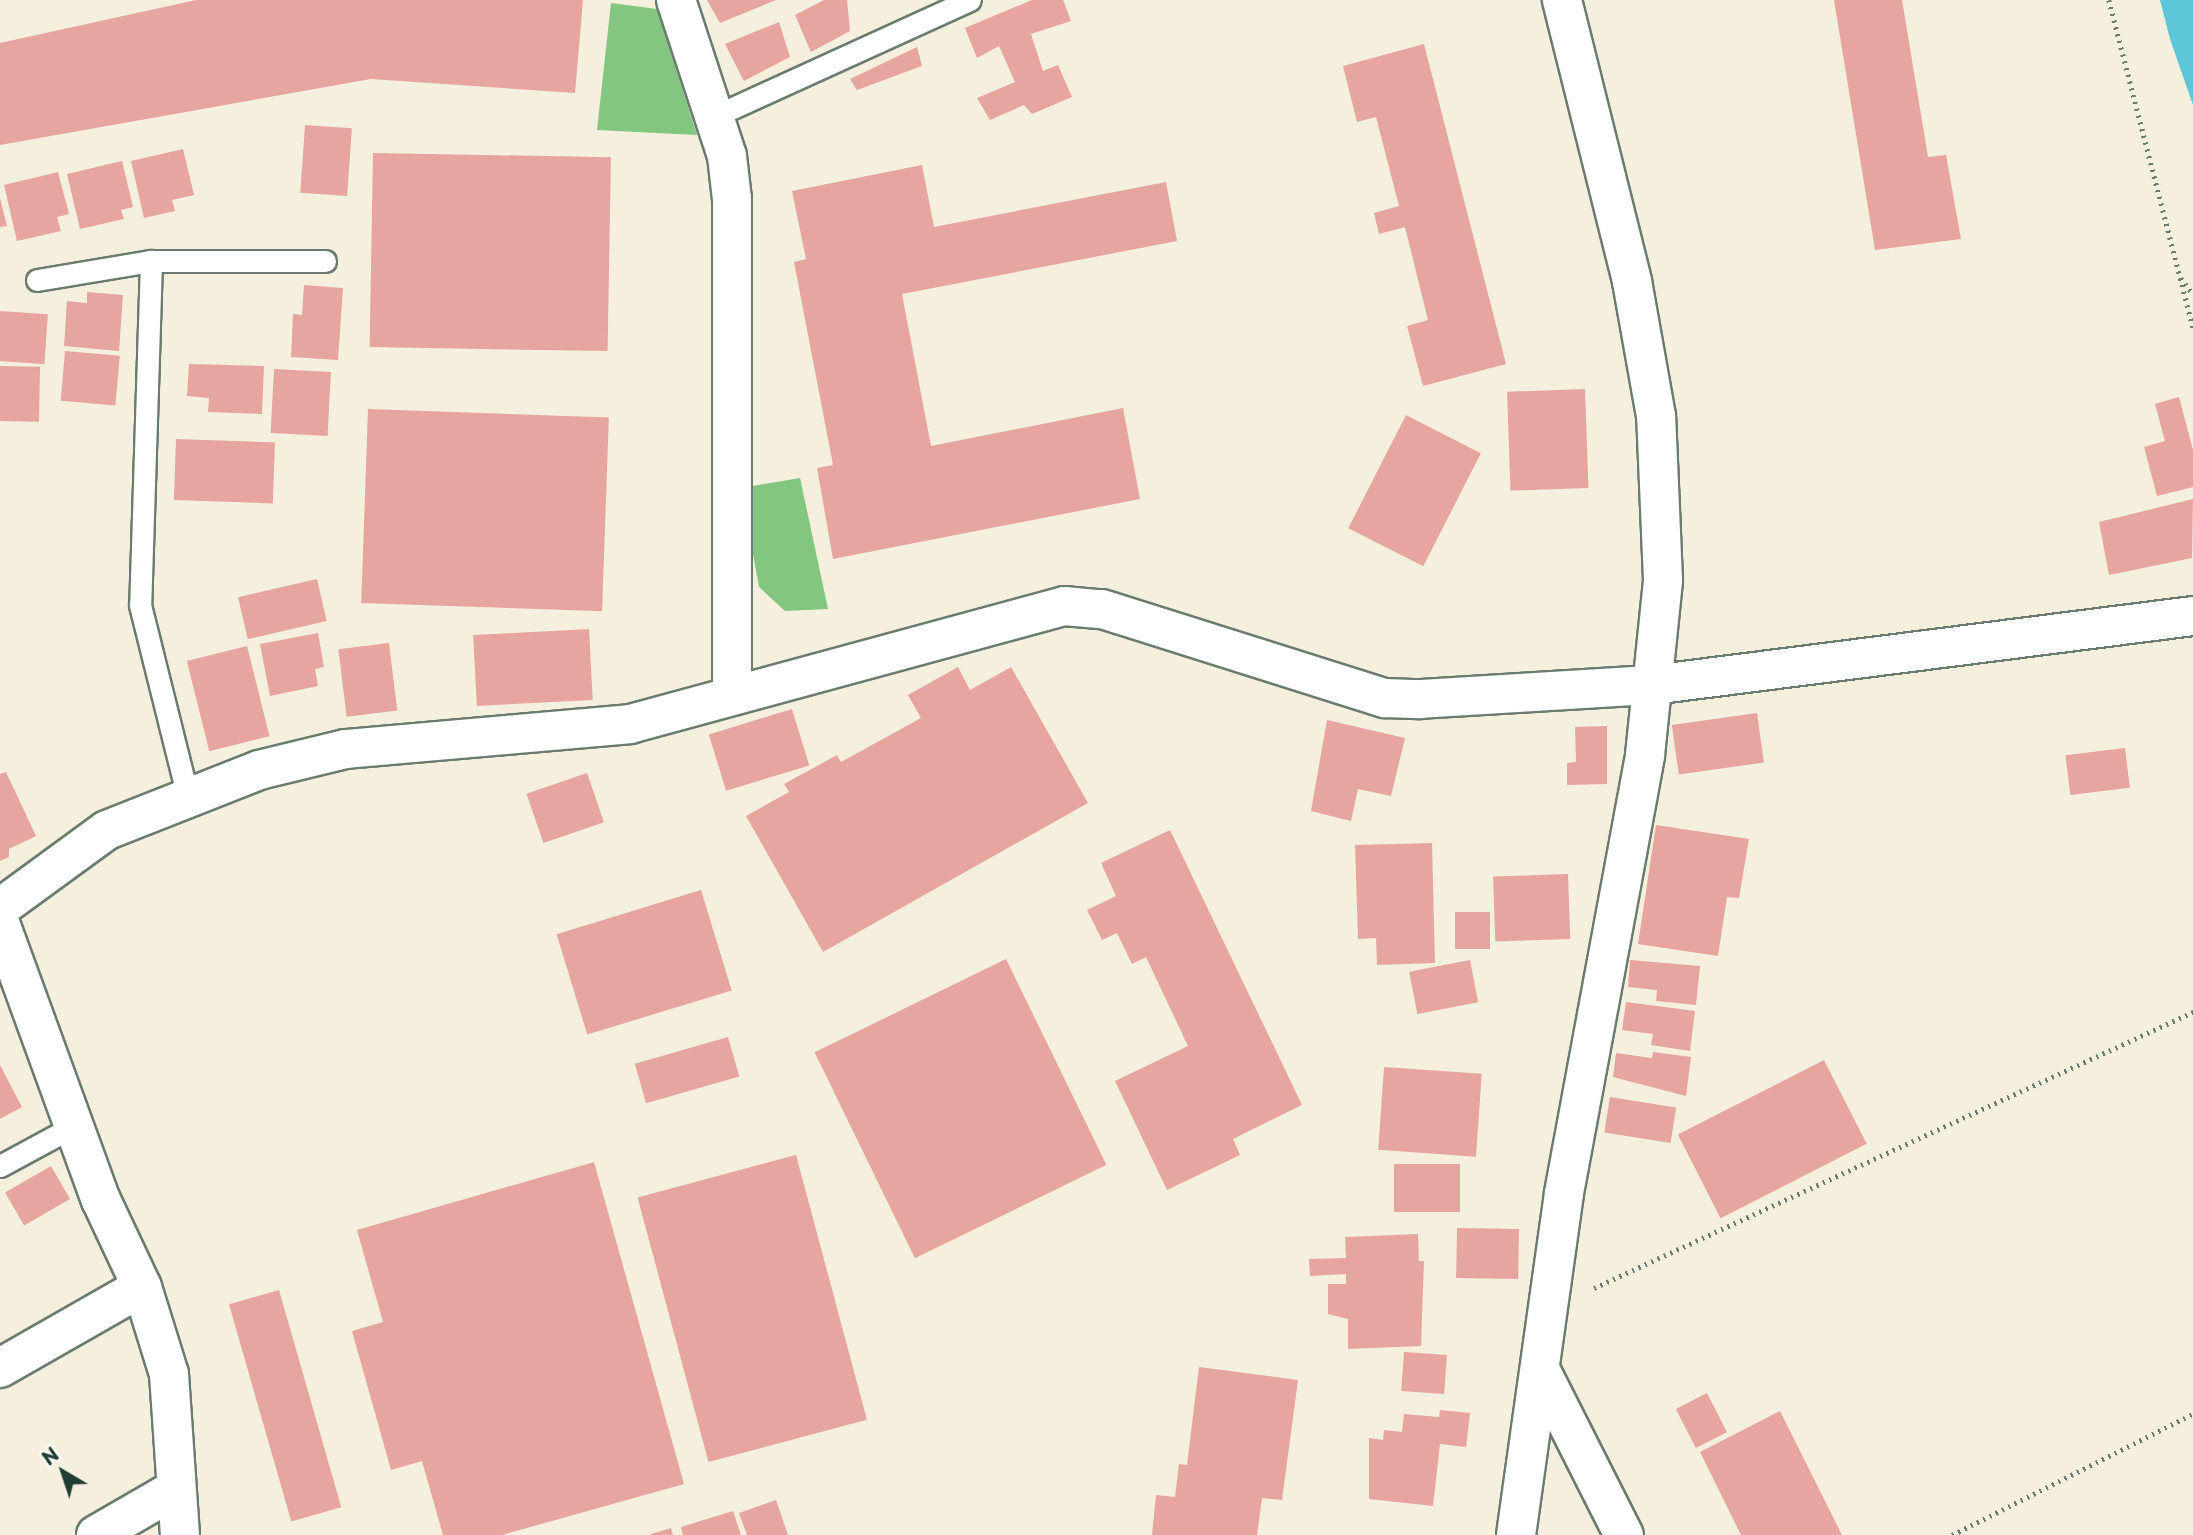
<!DOCTYPE html>
<html>
<head>
<meta charset="utf-8">
<style>
  body { margin:0 }
  #map { position:relative; width:2193px; height:1535px; overflow:hidden; background:#f5efdd; font-family:"Playpen Sans",sans-serif }
  div>[style] { position:absolute }
  .green>* { inset:0; background:#83c680 }
  .water>* { inset:0; background:#5dc7d9 }
  .building>* { inset:0; background:#e7a59f; transform-origin:0 0 }
  .path>* { height:4.5px; margin-top:-2.25px; transform-origin:0; background:repeating-linear-gradient(90deg,#6a7b6f 0 2px,transparent 0 7px) }
  .roads { filter:drop-shadow(2px 0 #6a7b6f) drop-shadow(-2px 0 #6a7b6f) drop-shadow(0 2px #6a7b6f) drop-shadow(0 -2px #6a7b6f) }
  .lane>* { height:21px; margin:-10.5px; padding:0 10.5px; transform-origin:10.5px; border-radius:10.5px; background:#fff }
  .street>* { height:38px; margin:-19px; padding:0 19px; transform-origin:19px; border-radius:19px; background:#fff }
  .secondary>* { height:38px; margin:-19px; padding:0 19px; transform-origin:19px; border-radius:19px; background:#fff }
  span { translate:-50% -50%; white-space:nowrap; text-align:center; line-height:1.15; -webkit-text-stroke:5px #fdfcf7; paint-order:stroke }
  .north { position:absolute; left:28px; top:1437px; width:70px; height:70px; -webkit-text-stroke:5px #fdfcf7; paint-order:stroke; rotate:321deg; font-size:19px; font-weight:700; line-height:28px; text-align:center; color:#1f3d34 }
  .north::after { content:''; display:block; margin:auto; width:24px; height:32px; background:#1f3d34; clip-path:polygon(50% 0,100% 100%,50% 72%,0 100%) }
</style>
</head>
<body>
<div id="map">
  <div class="green">
    <i style="clip-path:polygon(611px 3px,657px 9px,697px 135px,597px 130px)"></i>
    <i style="clip-path:polygon(800px 478px,828px 609px,785px 611px,759px 587px,741px 488px)"></i>
  </div>
  <div class="water">
    <i style="clip-path:polygon(2160px 0,2193px 0,2193px 105px,2170px 39px)"></i>
  </div>
  <div class="building">
    <i style="clip-path:polygon(196px 0,583px 0,575px 93px,371px 79px,0 145px,0 43px)"></i>
    <i style="clip-path:polygon(707px 0,776px 0,720px 23px)"></i>
    <i style="clip-path:polygon(824px 0,847px 0,850px 31px,811px 52px,795px 15px)"></i>
    <i style="clip-path:polygon(1032px 0,1063px 0,1071px 21px,1031px 34px,1043px 71px,1058px 65px,1072px 97px,1032px 114px,1024px 105px,990px 120px,977px 98px,1015px 82px,999px 46px,977px 58px,965px 28px)"></i>
    <i style="clip-path:polygon(1834px 0,1902px 0,1928px 157px,1946px 155px,1961px 239px,1875px 250px)"></i>
    <i style="clip-path:polygon(779px 22px,790px 57px,744px 81px,725px 44px)"></i>
    <i style="clip-path:polygon(1424px 44px,1506px 364px,1423px 386px,1407px 326px,1428px 320px,1405px 227px,1379px 234px,1374px 213px,1399px 206px,1376px 117px,1357px 122px,1343px 66px)"></i>
    <i style="clip-path:polygon(917px 47px,922px 66px,857px 90px,850px 79px)"></i>
    <i style="left:305px;top:125px;width:47px;height:68px;rotate:4deg"></i>
    <i style="clip-path:polygon(183px 149px,194px 195px,172px 200px,175px 211px,144px 218px,131px 161px)"></i>
    <i style="left:373px;top:153px;width:238px;height:194px;rotate:1deg"></i>
    <i style="clip-path:polygon(122px 161px,133px 207px,121px 210px,124px 219px,80px 229px,67px 174px)"></i>
    <i style="clip-path:polygon(922px 165px,934px 227px,1166px 182px,1177px 241px,902px 294px,931px 446px,1123px 408px,1140px 499px,833px 559px,817px 468px,833px 465px,794px 262px,806px 259px,792px 191px)"></i>
    <i style="clip-path:polygon(58px 172px,69px 214px,57px 217px,61px 231px,17px 241px,4px 185px)"></i>
    <i style="clip-path:polygon(0 198px,7px 226px,0 227px)"></i>
    <i style="clip-path:polygon(304px 285px,343px 288px,338px 360px,291px 357px,293px 314px,302px 315px)"></i>
    <i style="clip-path:polygon(87px 292px,123px 295px,119px 351px,64px 346px,67px 301px,87px 303px)"></i>
    <i style="left:0;top:311px;width:48px;height:50px;rotate:4deg"></i>
    <i style="left:65px;top:351px;width:55px;height:50px;rotate:5deg"></i>
    <i style="clip-path:polygon(189px 364px,264px 366px,262px 414px,208px 412px,209px 398px,187px 396px)"></i>
    <i style="left:0;top:366px;width:40px;height:55px;rotate:1deg"></i>
    <i style="left:274px;top:369px;width:57px;height:64px;rotate:3deg"></i>
    <i style="left:1585px;top:389px;width:99px;height:78px;rotate:88deg"></i>
    <i style="clip-path:polygon(2179px 397px,2193px 450px,2193px 487px,2157px 496px,2144px 447px,2165px 441px,2155px 404px)"></i>
    <i style="left:368px;top:409px;width:241px;height:194px;rotate:2deg"></i>
    <i style="left:1406px;top:415px;width:84px;height:127px;rotate:27deg"></i>
    <i style="left:176px;top:439px;width:99px;height:61px;rotate:2deg"></i>
    <i style="clip-path:polygon(2193px 499px,2192px 558px,2109px 575px,2099px 522px)"></i>
    <i style="left:317px;top:579px;width:43px;height:81px;rotate:77deg"></i>
    <i style="left:589px;top:629px;width:71px;height:116px;rotate:87deg"></i>
    <i style="clip-path:polygon(318px 633px,324px 667px,315px 669px,318px 686px,270px 696px,260px 644px)"></i>
    <i style="left:389px;top:643px;width:68px;height:51px;rotate:83deg"></i>
    <i style="left:247px;top:646px;width:93px;height:62px;rotate:76deg"></i>
    <i style="clip-path:polygon(958px 667px,970px 690px,1011px 667px,1088px 803px,823px 952px,746px 816px,789px 792px,784px 784px,837px 755px,841px 762px,921px 718px,908px 695px)"></i>
    <i style="left:792px;top:709px;width:59px;height:87px;rotate:73deg"></i>
    <i style="left:1757px;top:713px;width:50px;height:86px;rotate:82deg"></i>
    <i style="clip-path:polygon(1327px 720px,1405px 738px,1391px 796px,1358px 789px,1351px 821px,1311px 811px)"></i>
    <i style="clip-path:polygon(1607px 726px,1607px 784px,1567px 785px,1567px 763px,1576px 762px,1575px 727px)"></i>
    <i style="left:2125px;top:748px;width:40px;height:60px;rotate:83deg"></i>
    <i style="clip-path:polygon(6px 772px,36px 836px,9px 849px,9px 857px,0 861px,0 774px)"></i>
    <i style="left:587px;top:773px;width:52px;height:64px;rotate:71deg"></i>
    <i style="clip-path:polygon(1656px 825px,1749px 839px,1739px 898px,1727px 897px,1718px 956px,1638px 944px)"></i>
    <i style="clip-path:polygon(1170px 830px,1302px 1105px,1233px 1139px,1240px 1155px,1167px 1190px,1115px 1081px,1188px 1046px,1146px 957px,1132px 964px,1117px 933px,1102px 940px,1087px 910px,1116px 896px,1101px 863px)"></i>
    <i style="clip-path:polygon(1432px 843px,1435px 963px,1377px 965px,1376px 938px,1358px 939px,1355px 845px)"></i>
    <i style="left:1568px;top:874px;width:65px;height:75px;rotate:88deg"></i>
    <i style="left:701px;top:890px;width:105px;height:151px;rotate:73deg"></i>
    <i style="left:1490px;top:912px;width:37px;height:35px;rotate:90deg"></i>
    <i style="left:1006px;top:959px;width:229px;height:213px;rotate:64deg"></i>
    <i style="left:1470px;top:960px;width:43px;height:62px;rotate:79deg"></i>
    <i style="clip-path:polygon(1630px 960px,1700px 966px,1696px 1005px,1656px 1001px,1657px 990px,1628px 987px)"></i>
    <i style="clip-path:polygon(1626px 1002px,1695px 1011px,1690px 1051px,1651px 1045px,1653px 1034px,1622px 1030px)"></i>
    <i style="left:728px;top:1037px;width:41px;height:97px;rotate:74deg"></i>
    <i style="clip-path:polygon(1653px 1052px,1691px 1057px,1686px 1096px,1613px 1077px,1616px 1053px,1652px 1058px)"></i>
    <i style="left:1824px;top:1060px;width:94px;height:164px;rotate:63deg"></i>
    <i style="clip-path:polygon(0 1065px,22px 1107px,0 1119px)"></i>
    <i style="left:1384px;top:1067px;width:98px;height:83px;rotate:4deg"></i>
    <i style="left:1610px;top:1097px;width:67px;height:36px;rotate:9deg"></i>
    <i style="left:796px;top:1155px;width:274px;height:164px;rotate:75deg"></i>
    <i style="clip-path:polygon(594px 1162px,684px 1484px,502px 1535px,443px 1535px,422px 1461px,391px 1470px,352px 1331px,383px 1322px,357px 1230px)"></i>
    <i style="left:1394px;top:1164px;width:66px;height:48px"></i>
    <i style="left:51px;top:1166px;width:38px;height:53px;rotate:60deg"></i>
    <i style="left:1519px;top:1229px;width:50px;height:62px;rotate:91deg"></i>
    <i style="clip-path:polygon(1418px 1234px,1419px 1261px,1424px 1261px,1421px 1346px,1348px 1349px,1348px 1319px,1328px 1314px,1328px 1284px,1346px 1284px,1346px 1274px,1310px 1276px,1309px 1259px,1346px 1258px,1345px 1237px)"></i>
    <i style="left:279px;top:1290px;width:226px;height:52px;rotate:74deg"></i>
    <i style="left:1404px;top:1352px;width:43px;height:39px;rotate:4deg"></i>
    <i style="clip-path:polygon(1199px 1367px,1298px 1380px,1282px 1500px,1262px 1498px,1257px 1535px,1152px 1535px,1156px 1495px,1175px 1497px,1179px 1464px,1187px 1465px)"></i>
    <i style="left:1707px;top:1393px;width:44px;height:35px;rotate:63deg"></i>
    <i style="clip-path:polygon(1440px 1410px,1470px 1413px,1466px 1447px,1440px 1444px,1433px 1506px,1369px 1499px,1369px 1438px,1383px 1440px,1384px 1430px,1402px 1432px,1404px 1414px,1439px 1417px)"></i>
    <i style="clip-path:polygon(1780px 1411px,1842px 1535px,1741px 1535px,1700px 1452px)"></i>
    <i style="clip-path:polygon(776px 1500px,788px 1535px,747px 1535px,739px 1513px)"></i>
    <i style="clip-path:polygon(733px 1511px,741px 1535px,683px 1535px,681px 1527px)"></i>
    <i style="clip-path:polygon(671px 1528px,673px 1535px,651px 1535px,651px 1534px)"></i>
  </div>
  <div class="path">
    <i style="left:2109px;top:0;width:339px;rotate:75.6deg"></i>
    <i style="left:2181px;top:278px;width:20px;rotate:53deg"></i>
    <i style="left:1594px;top:1288px;width:660px;rotate:-24.74deg"></i>
    <i style="left:1952px;top:1535px;width:270px;rotate:-26.7deg"></i>
  </div>
  <div class="roads">
    <div class="lane">
      <i style="left:715px;top:116px;width:280px;rotate:-24.5deg"></i>
      <i style="left:151px;top:261px;width:344px;rotate:91.8deg"></i>
      <i style="left:140px;top:605px;width:194px;rotate:76deg"></i>
      <i style="left:37px;top:280px;width:116px;rotate:-9.5deg"></i>
      <i style="left:151px;top:261px;width:174px"></i>
      <i style="left:0;top:1166px;width:84px;rotate:-28.4deg"></i>
    </div>
    <div class="street">
      <i style="left:676px;top:0;width:164px;rotate:71.9deg"></i>
      <i style="left:727px;top:156px;width:43px;rotate:83.4deg"></i>
      <i style="left:732px;top:199px;width:494px;rotate:90deg"></i>
      <i style="left:0;top:923px;width:295px;rotate:70deg"></i>
      <i style="left:101px;top:1200px;width:96px;rotate:64.8deg"></i>
      <i style="left:142px;top:1287px;width:91px;rotate:72.8deg"></i>
      <i style="left:169px;top:1374px;width:161px;rotate:86.1deg"></i>
      <i style="left:0;top:1368px;width:163px;rotate:-29.7deg"></i>
      <i style="left:1541px;top:1371px;width:184px;rotate:63.2deg"></i>
      <i style="left:96px;top:1535px;width:90px;rotate:-30deg"></i>
    </div>
    <div class="secondary">
      <i style="left:0;top:908px;width:132px;rotate:-36.1deg"></i>
      <i style="left:107px;top:830px;width:163px;rotate:-21.5deg"></i>
      <i style="left:259px;top:770px;width:89px;rotate:-13.6deg"></i>
      <i style="left:346px;top:749px;width:285px;rotate:-5deg"></i>
      <i style="left:630px;top:724px;width:450px;rotate:-15.2deg"></i>
      <i style="left:1064px;top:606px;width:38px;rotate:5deg"></i>
      <i style="left:1102px;top:609px;width:297px;rotate:17.5deg"></i>
      <i style="left:1385px;top:698px;width:35px;rotate:2deg"></i>
      <i style="left:1420px;top:699px;width:232px;rotate:-3.5deg"></i>
      <i style="left:1652px;top:685px;width:545px;rotate:-7.27deg"></i>
      <i style="left:1516px;top:1535px;width:345px;rotate:-82deg"></i>
      <i style="left:1564px;top:1193px;width:445px;rotate:-79.5deg"></i>
      <i style="left:1645px;top:755px;width:176px;rotate:-84.1deg"></i>
      <i style="left:1663px;top:580px;width:164px;rotate:-92.4deg"></i>
      <i style="left:1656px;top:416px;width:137px;rotate:-100.1deg"></i>
      <i style="left:1632px;top:281px;width:290px;rotate:-104deg"></i>
    </div>
  </div>
  <div class="north">N</div>
</div>
</body>
</html>
